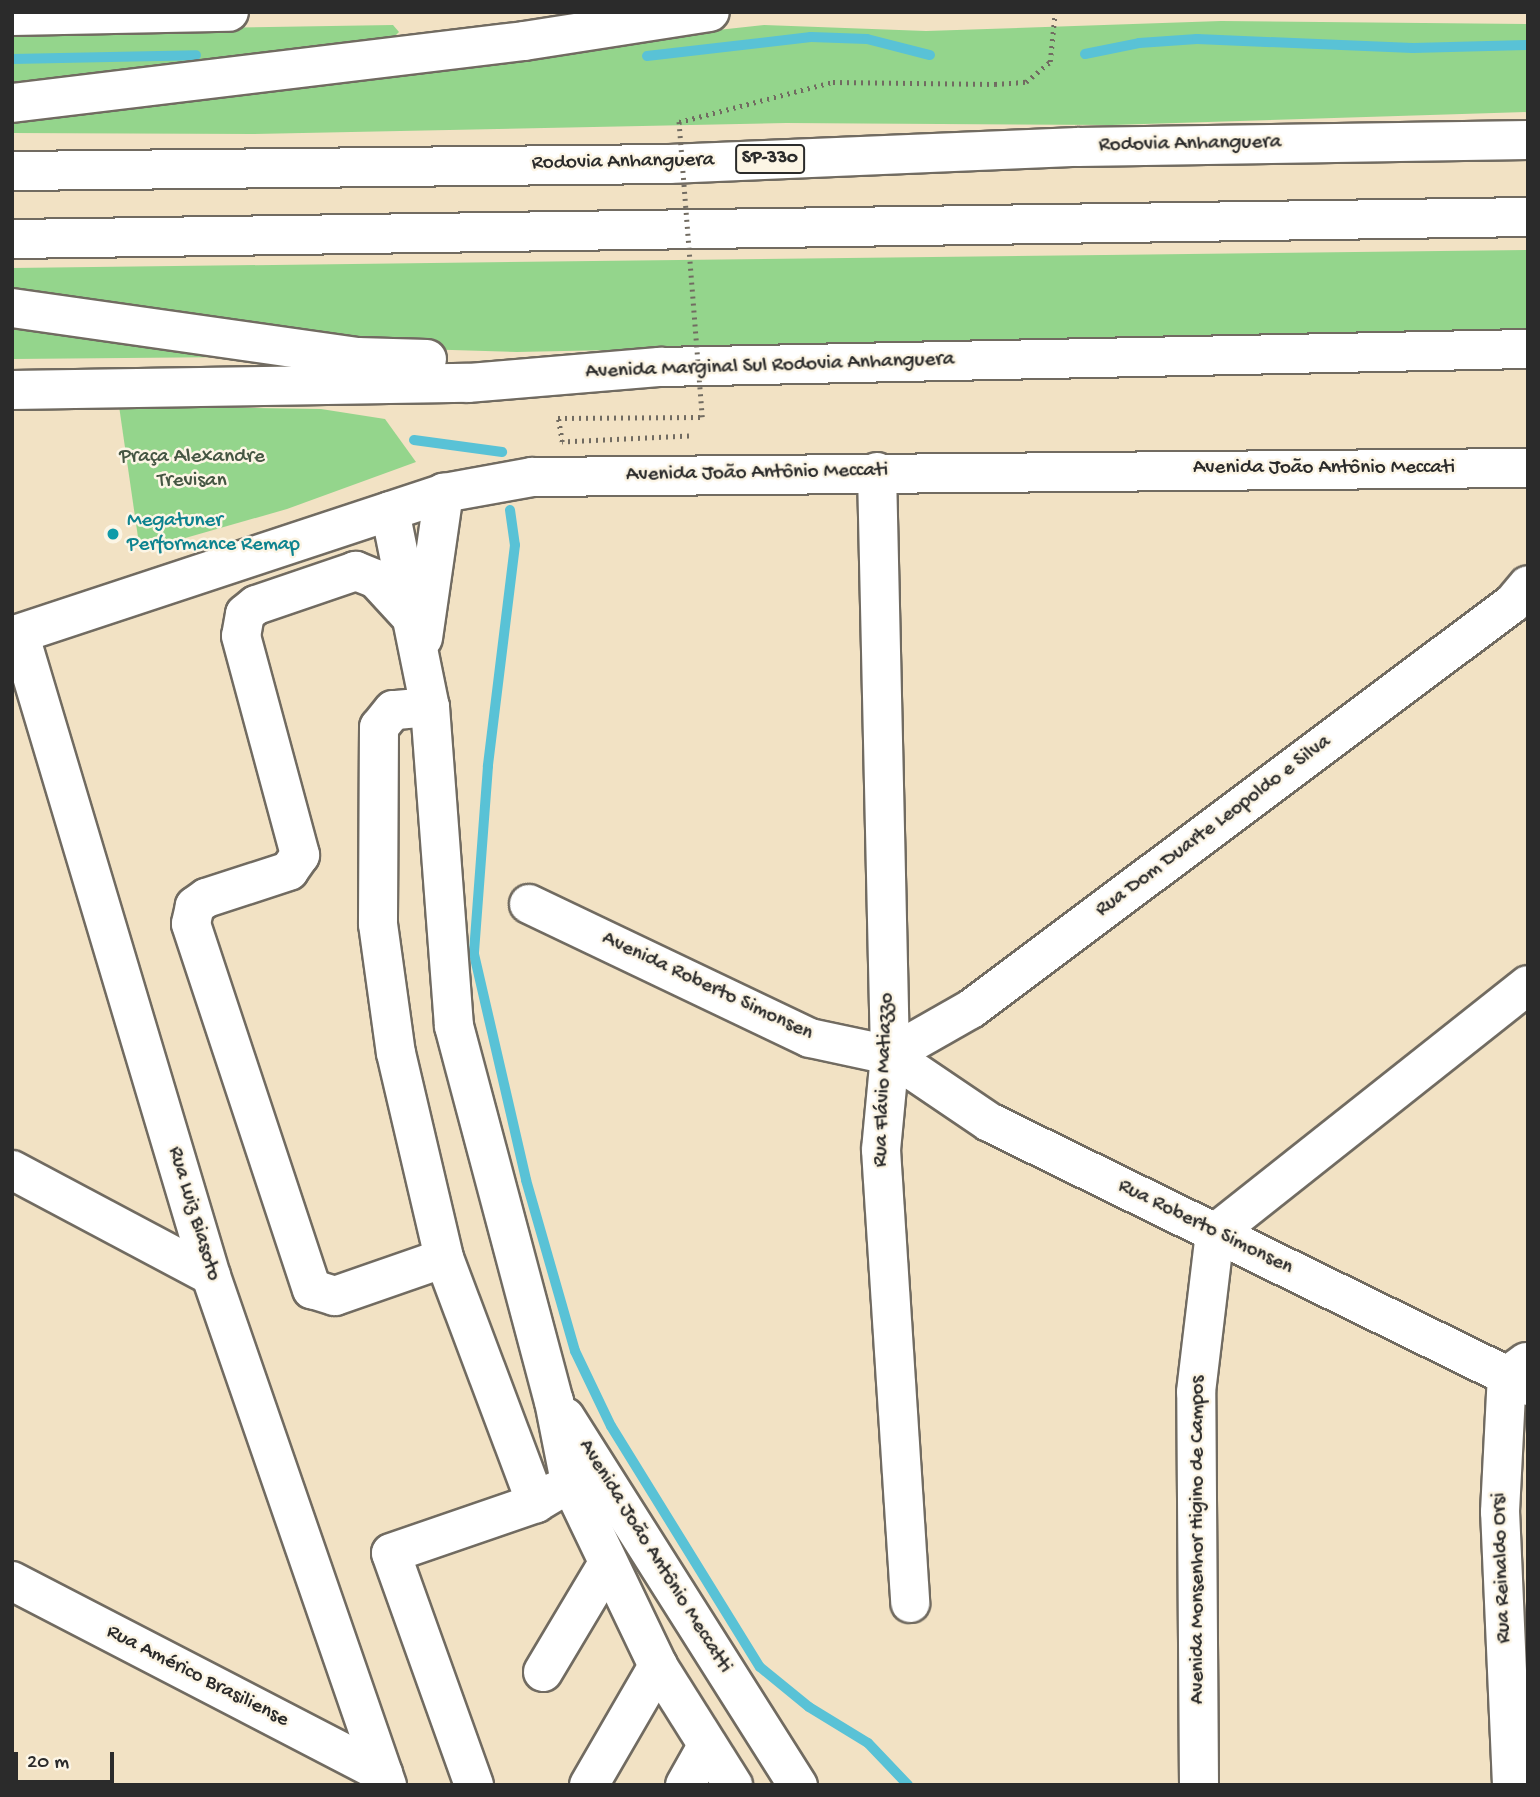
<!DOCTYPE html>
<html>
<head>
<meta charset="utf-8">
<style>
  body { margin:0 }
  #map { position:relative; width:1540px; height:1797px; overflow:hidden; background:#f2e2c4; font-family:"Gochi Hand",sans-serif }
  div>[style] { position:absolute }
  .green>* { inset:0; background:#94d58c }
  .stream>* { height:10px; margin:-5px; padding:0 5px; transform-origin:5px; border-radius:5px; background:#59c2d6 }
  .path>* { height:4.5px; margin-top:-2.25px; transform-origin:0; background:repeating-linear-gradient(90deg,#716b61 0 2px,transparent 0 7px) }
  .roads { filter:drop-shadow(2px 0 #716b61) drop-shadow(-2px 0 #716b61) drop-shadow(0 2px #716b61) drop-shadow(0 -2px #716b61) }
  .minor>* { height:38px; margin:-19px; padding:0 19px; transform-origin:19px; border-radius:19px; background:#fff }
  .major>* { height:38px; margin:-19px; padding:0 19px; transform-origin:19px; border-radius:19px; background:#fff }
  .highway>* { height:38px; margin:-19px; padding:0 19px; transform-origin:19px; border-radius:19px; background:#fff }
  .path-bridge>* { height:4.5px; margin-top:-2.25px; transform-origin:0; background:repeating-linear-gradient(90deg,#716b61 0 2px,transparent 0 7px) }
  .dots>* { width:19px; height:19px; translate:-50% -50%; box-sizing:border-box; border:4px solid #fcf5e5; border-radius:50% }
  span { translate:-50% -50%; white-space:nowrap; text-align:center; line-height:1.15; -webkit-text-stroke:5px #fcf5e5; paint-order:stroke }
  .shield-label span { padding:2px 5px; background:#fcf5e5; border:2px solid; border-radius:5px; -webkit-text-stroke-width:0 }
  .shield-label { font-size:19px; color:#2b2b2b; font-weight:700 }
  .street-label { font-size:21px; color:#2b2b2b }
  .park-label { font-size:21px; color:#455643 }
  .culture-label { font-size:21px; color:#0d838f }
  .left { translate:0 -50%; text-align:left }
  .frame { position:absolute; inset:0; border:14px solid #2b2b2b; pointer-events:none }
  .scale { position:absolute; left:14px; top:1752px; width:100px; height:32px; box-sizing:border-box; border:4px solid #2b2b2b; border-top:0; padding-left:9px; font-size:21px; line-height:24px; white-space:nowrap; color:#2b2b2b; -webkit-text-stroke:5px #fcf5e5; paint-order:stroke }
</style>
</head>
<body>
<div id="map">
  <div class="green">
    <i style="clip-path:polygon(1221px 21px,1528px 24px,1528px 112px,1112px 125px,786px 123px,253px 134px,12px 133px,12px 120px,579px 45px,764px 25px,926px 31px)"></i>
    <i style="clip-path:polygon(393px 25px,399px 32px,388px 43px,12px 91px,12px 31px)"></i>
    <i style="clip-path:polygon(1528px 250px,1528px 330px,517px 352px,419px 349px,12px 294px,12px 268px)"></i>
    <i style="clip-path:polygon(12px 326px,237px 357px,12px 359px)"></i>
    <i style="clip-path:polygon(119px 406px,321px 409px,385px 419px,416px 462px,287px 509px,140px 551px)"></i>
  </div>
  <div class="stream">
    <i style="left:1085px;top:54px;width:55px;rotate:-11.5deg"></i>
    <i style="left:1139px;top:43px;width:58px;rotate:-3.9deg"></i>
    <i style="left:1197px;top:39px;width:216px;rotate:2.4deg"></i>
    <i style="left:1413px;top:48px;width:115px;rotate:-1.5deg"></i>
    <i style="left:647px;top:56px;width:165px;rotate:-6.6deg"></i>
    <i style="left:811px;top:37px;width:56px;rotate:2deg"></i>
    <i style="left:867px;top:39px;width:65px;rotate:14.3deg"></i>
    <i style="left:12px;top:59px;width:184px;rotate:-1.2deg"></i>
    <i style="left:414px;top:440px;width:89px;rotate:7.8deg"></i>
    <i style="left:510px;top:510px;width:35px;rotate:82deg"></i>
    <i style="left:515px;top:545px;width:223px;rotate:97deg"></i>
    <i style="left:488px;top:766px;width:189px;rotate:94.3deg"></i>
    <i style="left:474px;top:954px;width:232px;rotate:77deg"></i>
    <i style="left:526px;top:1180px;width:178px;rotate:74deg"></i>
    <i style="left:575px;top:1351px;width:83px;rotate:64.4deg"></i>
    <i style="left:611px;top:1426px;width:283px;rotate:58.3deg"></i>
    <i style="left:760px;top:1667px;width:63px;rotate:39.2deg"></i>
    <i style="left:809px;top:1707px;width:69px;rotate:31.4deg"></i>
    <i style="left:868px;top:1743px;width:58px;rotate:46.4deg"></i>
  </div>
  <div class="path">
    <i style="left:995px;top:84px;width:31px;rotate:-4deg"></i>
    <i style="left:1026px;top:82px;width:31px;rotate:-40deg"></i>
    <i style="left:1050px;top:62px;width:50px;rotate:-84.3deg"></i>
  </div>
  <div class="roads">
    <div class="minor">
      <i style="left:877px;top:472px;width:583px;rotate:88.72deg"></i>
      <i style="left:890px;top:1055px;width:95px;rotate:95.4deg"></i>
      <i style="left:881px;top:1150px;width:454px;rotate:86.3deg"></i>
      <i style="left:390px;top:511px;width:200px;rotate:78.5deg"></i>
      <i style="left:430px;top:707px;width:320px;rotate:85.7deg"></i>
      <i style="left:454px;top:1026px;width:388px;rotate:75.1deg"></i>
      <i style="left:554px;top:1401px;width:83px;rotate:78.8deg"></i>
      <i style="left:570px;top:1482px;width:204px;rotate:64.4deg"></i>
      <i style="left:658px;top:1666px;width:141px;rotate:57.8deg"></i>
      <i style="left:410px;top:616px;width:50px;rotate:-132.6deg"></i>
      <i style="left:376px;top:579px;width:22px;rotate:-158deg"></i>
      <i style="left:356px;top:571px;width:106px;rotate:161.2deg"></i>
      <i style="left:256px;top:605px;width:14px;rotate:141deg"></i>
      <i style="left:245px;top:614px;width:22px;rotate:100deg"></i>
      <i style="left:241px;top:636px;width:227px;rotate:74.9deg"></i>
      <i style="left:300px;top:855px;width:19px;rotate:125deg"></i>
      <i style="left:289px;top:871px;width:87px;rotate:162deg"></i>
      <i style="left:206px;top:898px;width:14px;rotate:144deg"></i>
      <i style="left:195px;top:906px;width:18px;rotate:103deg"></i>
      <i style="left:191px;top:924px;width:385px;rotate:71.7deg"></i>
      <i style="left:312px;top:1289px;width:24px;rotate:17deg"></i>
      <i style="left:335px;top:1296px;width:115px;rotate:-19.2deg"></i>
      <i style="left:20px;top:636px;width:668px;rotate:73.38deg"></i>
      <i style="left:211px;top:1276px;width:539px;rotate:70.93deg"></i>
      <i style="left:423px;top:638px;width:147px;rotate:-81.8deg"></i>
      <i style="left:430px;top:707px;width:37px;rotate:175deg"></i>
      <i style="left:393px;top:710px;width:22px;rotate:129deg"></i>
      <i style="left:379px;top:727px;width:197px;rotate:90.3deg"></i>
      <i style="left:378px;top:924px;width:130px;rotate:82.1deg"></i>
      <i style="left:396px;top:1053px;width:211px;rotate:76.8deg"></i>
      <i style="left:444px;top:1258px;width:262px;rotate:69.4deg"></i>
      <i style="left:529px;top:904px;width:311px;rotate:25.5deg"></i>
      <i style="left:810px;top:1038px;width:82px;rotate:12deg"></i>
      <i style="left:890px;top:1055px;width:120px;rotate:34.1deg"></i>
      <i style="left:989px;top:1122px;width:600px;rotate:26.1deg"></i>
      <i style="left:890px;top:1055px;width:93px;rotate:-29.6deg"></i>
      <i style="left:971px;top:1009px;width:677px;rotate:-36.84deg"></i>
      <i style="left:1513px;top:603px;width:23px;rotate:-50deg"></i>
      <i style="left:12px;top:1170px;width:225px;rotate:28deg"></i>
      <i style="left:565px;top:1417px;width:436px;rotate:57.7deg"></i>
      <i style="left:12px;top:1581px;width:418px;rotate:27.4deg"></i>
      <i style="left:543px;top:1672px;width:127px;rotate:-59.2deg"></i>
      <i style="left:474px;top:1785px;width:246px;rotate:-109.7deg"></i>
      <i style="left:391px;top:1553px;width:153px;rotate:-19deg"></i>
      <i style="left:536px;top:1503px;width:23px;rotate:-31deg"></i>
      <i style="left:589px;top:1785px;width:138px;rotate:-59.9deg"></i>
      <i style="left:685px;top:1785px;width:45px;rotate:-60.6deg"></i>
      <i style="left:1199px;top:1785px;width:393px;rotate:-90.4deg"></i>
      <i style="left:1196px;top:1392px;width:160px;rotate:-83.2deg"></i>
      <i style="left:1215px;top:1233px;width:399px;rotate:-38.4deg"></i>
      <i style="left:1512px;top:1785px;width:273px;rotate:-92.5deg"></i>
      <i style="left:1500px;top:1512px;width:136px;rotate:-87.1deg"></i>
      <i style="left:1507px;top:1376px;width:24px;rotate:-36deg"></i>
    </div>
    <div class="major">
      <i style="left:12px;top:636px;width:455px;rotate:-18.3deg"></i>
      <i style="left:444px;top:493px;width:89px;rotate:-10.3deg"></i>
      <i style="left:532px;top:477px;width:996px;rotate:-0.52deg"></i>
    </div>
    <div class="highway">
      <i style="left:12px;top:16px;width:217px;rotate:-1.1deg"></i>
      <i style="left:12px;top:103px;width:516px;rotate:-6.9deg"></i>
      <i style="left:524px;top:41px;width:188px;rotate:-8.9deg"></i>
      <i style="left:12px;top:171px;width:657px;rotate:-0.61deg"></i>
      <i style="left:669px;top:164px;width:409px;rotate:-2.4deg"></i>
      <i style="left:1078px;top:147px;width:450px;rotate:-0.9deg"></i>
      <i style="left:12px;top:239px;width:1516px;rotate:-0.83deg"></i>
      <i style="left:12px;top:308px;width:349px;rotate:8.1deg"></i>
      <i style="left:358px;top:357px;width:69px;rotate:1.7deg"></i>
      <i style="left:12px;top:390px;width:456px;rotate:-0.9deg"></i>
      <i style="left:468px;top:383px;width:193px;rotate:-4.8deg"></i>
      <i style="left:660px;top:367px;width:868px;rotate:-1.19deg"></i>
    </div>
  </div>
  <div class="path-bridge">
    <i style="left:689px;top:436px;width:127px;rotate:177.3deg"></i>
    <i style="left:562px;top:442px;width:24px;rotate:-99deg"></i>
    <i style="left:558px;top:418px;width:144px;rotate:-0.4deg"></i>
    <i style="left:702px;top:417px;width:296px;rotate:-94.5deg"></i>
    <i style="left:679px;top:122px;width:159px;rotate:-14.6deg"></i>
    <i style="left:833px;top:82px;width:162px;rotate:0.7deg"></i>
  </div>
  <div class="dots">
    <i style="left:113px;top:534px;background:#0f9aa8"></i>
  </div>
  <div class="shield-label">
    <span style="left:770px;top:159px">SP-330</span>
  </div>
  <div class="street-label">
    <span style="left:1190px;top:145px;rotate:-1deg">Rodovia Anhanguera</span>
    <span style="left:623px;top:163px;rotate:-1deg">Rodovia Anhanguera</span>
    <span style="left:770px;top:367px;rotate:-2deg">Avenida Marginal Sul Rodovia Anhanguera</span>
    <span style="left:1324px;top:469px">Avenida João Antônio Meccati</span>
    <span style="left:757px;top:474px;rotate:-1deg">Avenida João Antônio Meccati</span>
    <span style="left:1214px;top:827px;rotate:-37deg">Rua Dom Duarte Leopoldo e Silva</span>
    <span style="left:707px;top:987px;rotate:25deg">Avenida Roberto Simonsen</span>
    <span style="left:885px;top:1080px;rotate:-88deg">Rua Flávio Matiazzo</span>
    <span style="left:193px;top:1214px;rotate:73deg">Rua Luiz Biasoto</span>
    <span style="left:1205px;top:1228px;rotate:26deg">Rua Roberto Simonsen</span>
    <span style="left:1199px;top:1540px;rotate:-90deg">Avenida Monsenhor Higino de Campos</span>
    <span style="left:654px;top:1557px;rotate:58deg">Avenida João Antônio Meccatti</span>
    <span style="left:1503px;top:1568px;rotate:-92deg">Rua Reinaldo Orsi</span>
    <span style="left:197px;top:1677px;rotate:27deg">Rua Américo Brasiliense</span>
  </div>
  <div class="park-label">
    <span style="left:192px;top:470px">Praça Alexandre<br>Trevisan</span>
  </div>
  <div class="culture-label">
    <span class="left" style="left:127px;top:534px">Megatuner<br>Performance Remap</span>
  </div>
  <div class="frame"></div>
  <div class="scale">20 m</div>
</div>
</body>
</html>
